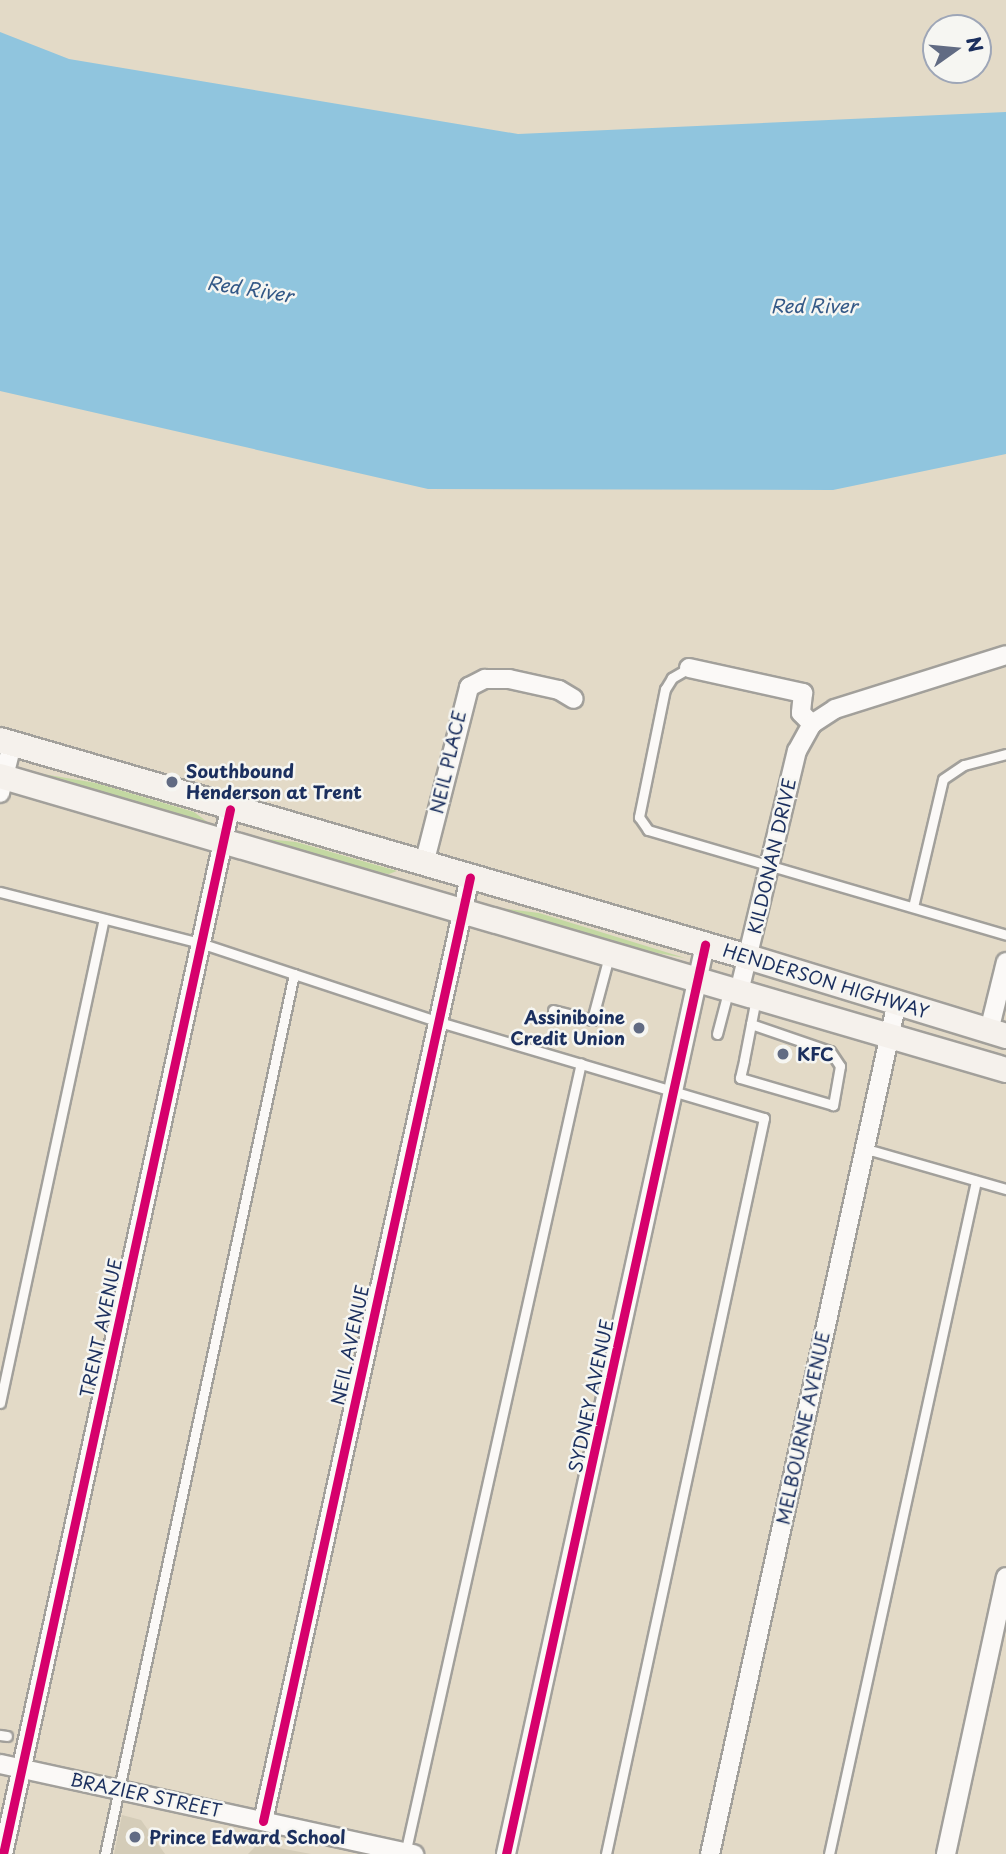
<!DOCTYPE html>
<html>
<head>
<meta charset="utf-8">
<style>
  body { margin:0 }
  #map { position:relative; width:1006px; height:1854px; overflow:hidden; background:#e3dac7; font-family:"Playpen Sans",sans-serif }
  div>[style] { position:absolute }
  .built>* { inset:0; background:#d4ccb8 }
  .green>* { inset:0; background:#c3d8a2 }
  .water>* { inset:0; background:#90c5de }
  .roads { filter:drop-shadow(2px 0 #a2a09b) drop-shadow(-2px 0 #a2a09b) drop-shadow(0 2px #a2a09b) drop-shadow(0 -2px #a2a09b) }
  .service>* { height:9px; margin:-4.5px; padding:0 4.5px; transform-origin:4.5px; border-radius:4.5px; background:#fbf9f7 }
  .minor>* { height:18px; margin:-9px; padding:0 9px; transform-origin:9px; border-radius:9px; background:#fbf9f7 }
  .secondary>* { height:24px; margin:-12px; padding:0 12px; transform-origin:12px; border-radius:12px; background:#f5f1ec }
  .cycleway>* { height:9px; margin:-4.5px; padding:0 4.5px; transform-origin:4.5px; border-radius:4.5px; background:#d6006c }
  .dots>* { width:19px; height:19px; translate:-50% -50%; box-sizing:border-box; border:4px solid #f6f6f2; border-radius:50% }
  span { translate:-50% -50%; white-space:nowrap; text-align:center; line-height:1.15; -webkit-text-stroke:5px #f6f6f2; paint-order:stroke }
  .street-label { font-size:18px; color:#1b2f5e }
  .poi-label { font-size:18px; color:#1b2f5e; font-weight:700 }
  .left { translate:0 -50%; text-align:left }
  .right { translate:-100% -50%; text-align:right }
  .water-label { font-size:19px; color:#345987; font-style:italic }
  .north { position:absolute; left:922px; top:14px; width:70px; height:70px; box-sizing:border-box; background:#f6f6f2; border:2px solid #9ea6b7; border-radius:50%; rotate:75deg; font-size:19px; font-weight:700; line-height:28px; text-align:center; color:#1b2f5e }
  .north::after { content:''; display:block; margin:auto; width:24px; height:32px; background:#616b83; clip-path:polygon(50% 0,100% 100%,50% 72%,0 100%) }
</style>
</head>
<body>
<div id="map">
  <div class="built">
    <i style="clip-path:polygon(122px 1815px,141px 1820px,165px 1854px,114px 1854px)"></i>
    <i style="clip-path:polygon(258px 1844px,311px 1854px,248px 1854px)"></i>
  </div>
  <div class="green">
    <i style="clip-path:polygon(31px 772px,96px 783px,194px 812px,214px 827px)"></i>
    <i style="clip-path:polygon(247px 837px,296px 842px,397px 871px,389px 874px,338px 867px)"></i>
    <i style="clip-path:polygon(486px 906px,539px 913px,685px 958px,608px 944px)"></i>
  </div>
  <div class="water">
    <i style="clip-path:polygon(0 32px,69px 59px,518px 134px,1006px 112px,1006px 454px,833px 490px,428px 489px,0 391px)"></i>
  </div>
  <div class="roads">
    <div class="service">
      <i style="left:689px;top:668px;width:20px;rotate:150deg"></i>
      <i style="left:672px;top:678px;width:13px;rotate:122deg"></i>
      <i style="left:665px;top:689px;width:131px;rotate:101.5deg"></i>
      <i style="left:639px;top:817px;width:16px;rotate:55deg"></i>
      <i style="left:648px;top:830px;width:373px;rotate:16.3deg"></i>
      <i style="left:0;top:892px;width:206px;rotate:14.3deg"></i>
      <i style="left:200px;top:943px;width:249px;rotate:18.3deg"></i>
      <i style="left:436px;top:1021px;width:342px;rotate:16.5deg"></i>
      <i style="left:764px;top:1118px;width:753px;rotate:102.12deg"></i>
      <i style="left:913px;top:907px;width:131px;rotate:-76.8deg"></i>
      <i style="left:943px;top:779px;width:25px;rotate:-34deg"></i>
      <i style="left:964px;top:765px;width:43px;rotate:-14.7deg"></i>
      <i style="left:553px;top:1010px;width:40px;rotate:14.4deg"></i>
      <i style="left:592px;top:1020px;width:66px;rotate:-75.1deg"></i>
      <i style="left:751px;top:1024px;width:83px;rotate:18.9deg"></i>
      <i style="left:830px;top:1051px;width:18px;rotate:56deg"></i>
      <i style="left:840px;top:1066px;width:40px;rotate:100deg"></i>
      <i style="left:833px;top:1105px;width:97px;rotate:-163.8deg"></i>
      <i style="left:740px;top:1078px;width:18px;rotate:-77deg"></i>
      <i style="left:744px;top:1060px;width:37px;rotate:-79deg"></i>
      <i style="left:751px;top:1024px;width:25px;rotate:-79deg"></i>
      <i style="left:717px;top:1034px;width:43px;rotate:-75.3deg"></i>
      <i style="left:863px;top:1148px;width:149px;rotate:16deg"></i>
      <i style="left:0;top:1403px;width:495px;rotate:-77.9deg"></i>
      <i style="left:0;top:1735px;width:7px;rotate:8deg"></i>
      <i style="left:105px;top:1854px;width:900px;rotate:-77.88deg"></i>
      <i style="left:405px;top:1854px;width:810px;rotate:-77.46deg"></i>
      <i style="left:829px;top:1854px;width:689px;rotate:-77.68deg"></i>
    </div>
    <div class="minor">
      <i style="left:689px;top:668px;width:117px;rotate:12.4deg"></i>
      <i style="left:803px;top:693px;width:20px;rotate:96deg"></i>
      <i style="left:801px;top:713px;width:16px;rotate:45deg"></i>
      <i style="left:0;top:793px;width:50px;rotate:-76.2deg"></i>
      <i style="left:424px;top:864px;width:183px;rotate:-75.7deg"></i>
      <i style="left:469px;top:687px;width:18px;rotate:-27deg"></i>
      <i style="left:485px;top:679px;width:24px"></i>
      <i style="left:509px;top:679px;width:51px;rotate:12.4deg"></i>
      <i style="left:559px;top:690px;width:17px;rotate:31deg"></i>
      <i style="left:739px;top:992px;width:248px;rotate:-76.5deg"></i>
      <i style="left:797px;top:751px;width:31px;rotate:-61deg"></i>
      <i style="left:812px;top:724px;width:27px;rotate:-33deg"></i>
      <i style="left:835px;top:709px;width:179px;rotate:-17.5deg"></i>
      <i style="left:989px;top:1031px;width:71px;rotate:-76.2deg"></i>
      <i style="left:0;top:1764px;width:424px;rotate:12.3deg"></i>
      <i style="left:263px;top:1821px;width:966px;rotate:-77.63deg"></i>
      <i style="left:3px;top:1854px;width:1069px;rotate:-77.74deg"></i>
      <i style="left:506px;top:1854px;width:931px;rotate:-77.65deg"></i>
      <i style="left:710px;top:1854px;width:872px;rotate:-77.62deg"></i>
      <i style="left:946px;top:1854px;width:283px;rotate:-77.8deg"></i>
    </div>
    <div class="secondary">
      <i style="left:0;top:740px;width:779px;rotate:16.18deg"></i>
      <i style="left:748px;top:957px;width:270px;rotate:17deg"></i>
      <i style="left:0;top:776px;width:1048px;rotate:16.29deg"></i>
    </div>
  </div>
  <div class="cycleway">
    <i style="left:263px;top:1821px;width:966px;rotate:-77.63deg"></i>
    <i style="left:3px;top:1854px;width:1069px;rotate:-77.74deg"></i>
    <i style="left:506px;top:1854px;width:931px;rotate:-77.65deg"></i>
  </div>
  <div class="dots">
    <i style="left:172px;top:782px;background:#616b83"></i>
    <i style="left:639px;top:1028px;background:#616b83"></i>
    <i style="left:783px;top:1054px;background:#616b83"></i>
    <i style="left:135px;top:1837px;background:#616b83"></i>
  </div>
  <div class="street-label">
    <span style="left:448px;top:762px;rotate:-77deg">NEIL PLACE</span>
    <span style="left:772px;top:856px;rotate:-77deg">KILDONAN DRIVE</span>
    <span style="left:826px;top:981px;rotate:17deg">HENDERSON HIGHWAY</span>
    <span style="left:101px;top:1328px;rotate:-78deg">TRENT AVENUE</span>
    <span style="left:350px;top:1345px;rotate:-78deg">NEIL AVENUE</span>
    <span style="left:591px;top:1396px;rotate:-78deg">SYDNEY AVENUE</span>
    <span style="left:803px;top:1428px;rotate:-78deg">MELBOURNE AVENUE</span>
    <span style="left:146px;top:1795px;rotate:12deg">BRAZIER STREET</span>
  </div>
  <div class="poi-label">
    <span class="left" style="left:186px;top:782px">Southbound<br>Henderson at Trent</span>
    <span class="right" style="left:625px;top:1028px">Assiniboine<br>Credit Union</span>
    <span class="left" style="left:797px;top:1054px">KFC</span>
    <span class="left" style="left:149px;top:1837px">Prince Edward School</span>
  </div>
  <div class="water-label">
    <span style="left:250px;top:289px;rotate:9deg">Red River</span>
    <span style="left:814px;top:306px">Red River</span>
  </div>
  <div class="north">N</div>
</div>
</body>
</html>
